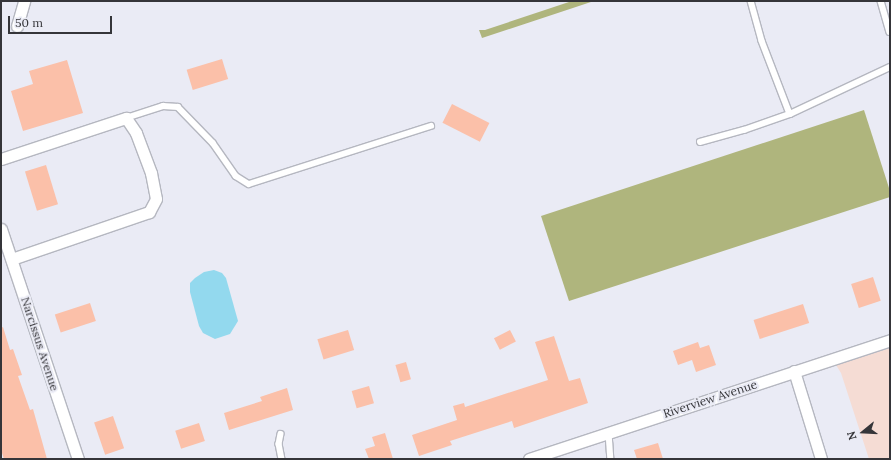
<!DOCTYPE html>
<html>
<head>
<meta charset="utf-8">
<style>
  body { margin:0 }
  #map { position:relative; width:891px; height:460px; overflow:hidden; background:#eaebf5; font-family:Lora,serif }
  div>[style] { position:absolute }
  .commercial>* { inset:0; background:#f5dcd4 }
  .forest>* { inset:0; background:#afb57d }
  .water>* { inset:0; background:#93d9ee }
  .building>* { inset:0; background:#fbc0a9; transform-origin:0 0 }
  .roads { filter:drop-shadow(1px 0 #b5b7c0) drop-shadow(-1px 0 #b5b7c0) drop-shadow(0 1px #b5b7c0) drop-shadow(0 -1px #b5b7c0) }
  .service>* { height:5.5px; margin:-2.75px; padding:0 2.75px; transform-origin:2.75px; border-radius:2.75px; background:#fff }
  .minor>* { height:11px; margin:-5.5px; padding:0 5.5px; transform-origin:5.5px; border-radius:5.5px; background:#fff }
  span { translate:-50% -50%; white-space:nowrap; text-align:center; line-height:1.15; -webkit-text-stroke:4px #eaebf5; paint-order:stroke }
  .street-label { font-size:12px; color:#353539 }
  .frame { position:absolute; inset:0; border:2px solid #353539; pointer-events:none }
  .north { position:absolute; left:843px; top:412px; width:40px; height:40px; -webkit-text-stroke:3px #eaebf5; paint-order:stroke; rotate:252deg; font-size:11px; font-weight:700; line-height:16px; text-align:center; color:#353539 }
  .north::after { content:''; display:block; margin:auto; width:14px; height:18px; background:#353539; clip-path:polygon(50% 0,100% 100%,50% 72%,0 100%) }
  .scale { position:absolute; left:8px; top:16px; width:104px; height:18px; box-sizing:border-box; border:2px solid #353539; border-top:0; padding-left:5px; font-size:12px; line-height:14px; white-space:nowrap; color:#353539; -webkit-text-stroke:3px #eaebf5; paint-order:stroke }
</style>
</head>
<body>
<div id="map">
  <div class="commercial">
    <i style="clip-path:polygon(890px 348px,890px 459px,869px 459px,841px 373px,836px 365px)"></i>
  </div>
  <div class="forest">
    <i style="clip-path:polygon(572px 1px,594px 1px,482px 38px,479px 30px,485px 30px)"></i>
    <i style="clip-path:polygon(864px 110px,890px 191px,890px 197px,569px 301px,541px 216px)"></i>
  </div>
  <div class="water">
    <i style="clip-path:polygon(214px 270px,222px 273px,226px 278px,238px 321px,230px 334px,215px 339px,203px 333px,199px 326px,190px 292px,190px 283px,195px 278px,204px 272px)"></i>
  </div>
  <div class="building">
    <i style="left:222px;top:59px;width:21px;height:37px;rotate:73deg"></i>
    <i style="clip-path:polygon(67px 60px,83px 113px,23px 131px,11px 91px,33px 84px,29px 71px)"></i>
    <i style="left:452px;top:104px;width:42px;height:21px;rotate:27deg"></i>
    <i style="left:46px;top:165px;width:41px;height:22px;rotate:73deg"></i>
    <i style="left:873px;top:277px;width:25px;height:23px;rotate:72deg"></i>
    <i style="left:90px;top:303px;width:19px;height:37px;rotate:72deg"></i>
    <i style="left:803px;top:304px;width:20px;height:52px;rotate:72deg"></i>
    <i style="clip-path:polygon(3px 327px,10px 350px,13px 349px,22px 375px,18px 376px,30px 410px,33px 409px,47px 459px,4px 459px,1px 450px,1px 328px)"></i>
    <i style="left:348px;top:330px;width:21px;height:32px;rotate:73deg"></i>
    <i style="left:510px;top:330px;width:13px;height:18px;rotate:63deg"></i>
    <i style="clip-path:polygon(554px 336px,569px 381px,580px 378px,588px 403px,514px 428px,512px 421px,450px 441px,452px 445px,419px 456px,412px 435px,457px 420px,453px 406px,464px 403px,465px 407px,548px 380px,535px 342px)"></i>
    <i style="clip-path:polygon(698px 342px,700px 348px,709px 345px,716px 365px,696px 372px,692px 360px,678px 365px,673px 351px)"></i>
    <i style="left:406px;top:362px;width:18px;height:11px;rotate:74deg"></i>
    <i style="left:369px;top:386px;width:18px;height:18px;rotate:74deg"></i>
    <i style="clip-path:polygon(287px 388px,293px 410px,229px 430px,224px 413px,262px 401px,260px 397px)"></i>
    <i style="left:113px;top:416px;width:34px;height:20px;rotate:71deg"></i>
    <i style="left:199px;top:423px;width:19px;height:25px;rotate:72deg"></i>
    <i style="clip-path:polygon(385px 433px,393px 459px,369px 459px,365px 449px,375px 446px,372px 437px)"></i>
    <i style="clip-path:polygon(658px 443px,663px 459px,637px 459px,634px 450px)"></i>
  </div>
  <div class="roads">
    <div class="service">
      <i style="left:751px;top:1px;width:41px;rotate:74.6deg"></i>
      <i style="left:762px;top:41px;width:78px;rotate:69deg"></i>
      <i style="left:881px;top:1px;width:32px;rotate:74deg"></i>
      <i style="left:126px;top:118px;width:39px;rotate:-18deg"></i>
      <i style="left:163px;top:106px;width:15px;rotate:4deg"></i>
      <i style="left:178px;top:107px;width:50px;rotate:45.8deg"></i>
      <i style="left:213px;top:143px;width:40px;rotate:55.1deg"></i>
      <i style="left:236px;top:176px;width:15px;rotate:32deg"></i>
      <i style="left:249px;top:184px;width:191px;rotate:-17.7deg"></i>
      <i style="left:700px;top:142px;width:46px;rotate:-15.3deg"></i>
      <i style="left:744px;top:130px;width:49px;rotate:-19.2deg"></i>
      <i style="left:790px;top:114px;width:110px;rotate:-25.2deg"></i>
      <i style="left:609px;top:433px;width:26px;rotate:86deg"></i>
      <i style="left:281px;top:434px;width:10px;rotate:101deg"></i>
      <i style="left:279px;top:444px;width:15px;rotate:79deg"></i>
    </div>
    <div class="minor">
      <i style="left:17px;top:26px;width:26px;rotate:-74deg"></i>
      <i style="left:1px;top:159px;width:132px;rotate:-18.2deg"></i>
      <i style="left:126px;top:118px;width:18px;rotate:56deg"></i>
      <i style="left:136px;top:133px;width:43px;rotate:69.4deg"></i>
      <i style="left:151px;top:173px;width:26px;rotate:79deg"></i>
      <i style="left:156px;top:199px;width:15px;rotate:118deg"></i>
      <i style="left:149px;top:212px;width:145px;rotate:161.1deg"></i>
      <i style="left:1px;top:229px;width:243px;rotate:71.5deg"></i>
      <i style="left:794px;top:371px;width:92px;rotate:72.9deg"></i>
      <i style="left:529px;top:459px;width:380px;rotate:-18.2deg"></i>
    </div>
  </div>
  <div class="street-label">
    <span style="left:40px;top:344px;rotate:72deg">Narcissus Avenue</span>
    <span style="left:710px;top:399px;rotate:-18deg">Riverview Avenue</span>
  </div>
  <div class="frame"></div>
  <div class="north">N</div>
  <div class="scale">50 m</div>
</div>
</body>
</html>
